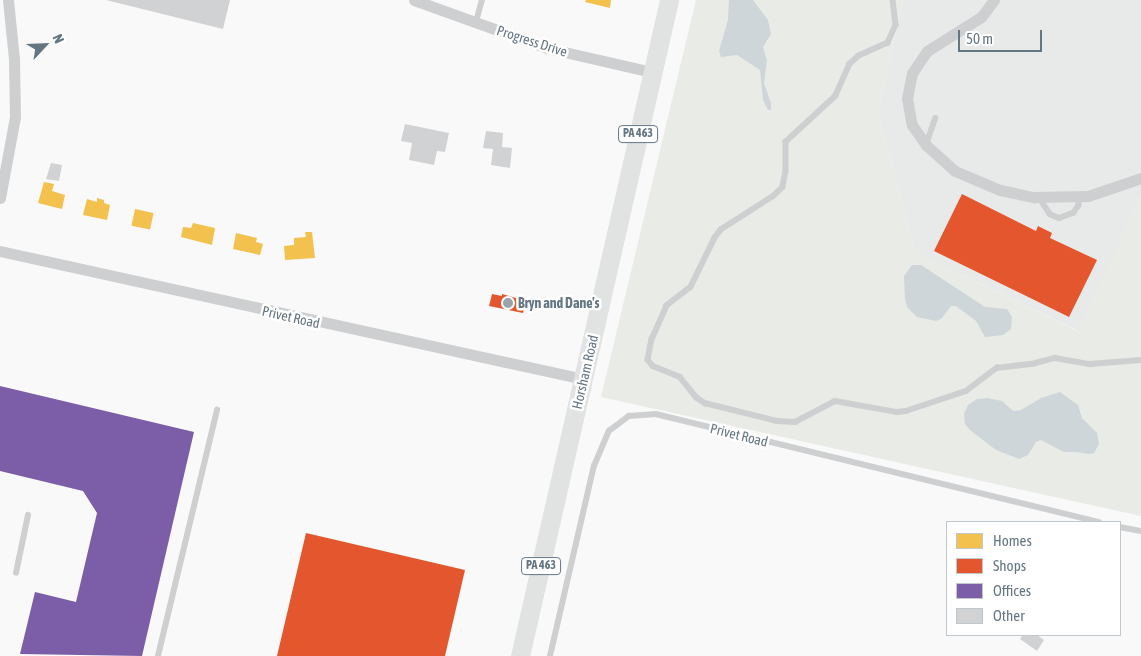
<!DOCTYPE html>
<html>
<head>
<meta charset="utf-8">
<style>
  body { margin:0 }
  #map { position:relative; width:1141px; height:656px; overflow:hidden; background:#f9f9f9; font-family:"Asap Condensed",sans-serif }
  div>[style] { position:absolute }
  .built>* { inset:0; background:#e8e9e9 }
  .green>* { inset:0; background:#e8ebe6 }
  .water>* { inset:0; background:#ced6d9 }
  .homes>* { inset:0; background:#f2c14e; transform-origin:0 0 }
  .shops>* { inset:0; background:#e4572e }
  .offices>* { inset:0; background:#7b5ea7 }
  .building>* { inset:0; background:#d0d2d3 }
  .lane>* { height:5.5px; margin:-2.75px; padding:0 2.75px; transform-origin:2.75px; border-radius:2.75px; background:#cecfd0 }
  .street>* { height:11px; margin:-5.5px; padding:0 5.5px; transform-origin:5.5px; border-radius:5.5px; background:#cecfd0 }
  .primary>* { height:19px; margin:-9.5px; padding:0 9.5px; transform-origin:9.5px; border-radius:9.5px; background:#e1e2e2 }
  .dots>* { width:14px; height:14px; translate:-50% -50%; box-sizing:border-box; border:2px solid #fff; border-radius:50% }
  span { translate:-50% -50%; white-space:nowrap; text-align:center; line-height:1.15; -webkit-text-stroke:5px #fff; paint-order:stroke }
  .shield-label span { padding:1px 4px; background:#fff; border:1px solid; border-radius:4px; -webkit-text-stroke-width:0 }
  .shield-label { font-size:12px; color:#657683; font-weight:700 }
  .street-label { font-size:14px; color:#657683 }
  .poi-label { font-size:14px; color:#657683; font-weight:700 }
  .left { translate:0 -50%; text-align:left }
  .legend { position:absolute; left:946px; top:521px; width:175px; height:115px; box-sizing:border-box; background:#fff; border:1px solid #c1c8cd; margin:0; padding:6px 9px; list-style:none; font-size:15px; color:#657683 }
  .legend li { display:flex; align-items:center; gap:10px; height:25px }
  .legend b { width:25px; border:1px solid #c1c8cd }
  .north { position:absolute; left:20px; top:20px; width:50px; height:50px; -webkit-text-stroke:4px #fff; paint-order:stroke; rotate:65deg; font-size:14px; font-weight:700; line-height:20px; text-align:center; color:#657683 }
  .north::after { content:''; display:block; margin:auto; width:18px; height:22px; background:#657683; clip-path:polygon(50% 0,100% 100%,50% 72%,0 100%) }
  .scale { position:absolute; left:958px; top:30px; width:84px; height:22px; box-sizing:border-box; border:2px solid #657683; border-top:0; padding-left:6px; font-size:15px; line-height:18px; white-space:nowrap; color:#657683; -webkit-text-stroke:4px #fff; paint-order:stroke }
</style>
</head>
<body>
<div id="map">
  <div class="built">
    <i style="clip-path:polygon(903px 0,1141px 0,1141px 196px,1078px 331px,915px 252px,878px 112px)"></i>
  </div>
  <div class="green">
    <i style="clip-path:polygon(696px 0,903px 0,878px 112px,915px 252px,1077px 331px,1141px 196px,1141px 516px,601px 397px)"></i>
  </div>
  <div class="water">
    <i style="clip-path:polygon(729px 0,753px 0,768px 20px,771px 34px,763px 47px,767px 61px,764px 83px,771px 103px,771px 110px,768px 110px,763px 100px,760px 70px,737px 55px,721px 57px,719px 51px,728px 20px)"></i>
    <i style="clip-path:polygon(912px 265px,921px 265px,985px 307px,1007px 309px,1012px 317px,1011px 329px,1003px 335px,985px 337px,976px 321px,956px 306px,951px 306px,942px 318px,936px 321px,917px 317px,907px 307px,905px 299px,904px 276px)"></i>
    <i style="clip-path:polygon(1060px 392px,1078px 405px,1082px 418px,1097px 433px,1099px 444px,1094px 453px,1089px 454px,1076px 452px,1064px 452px,1041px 440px,1036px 442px,1028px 455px,1019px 459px,996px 450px,970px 430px,965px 424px,964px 414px,968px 405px,977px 399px,987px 398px,1002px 401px,1013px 411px,1021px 410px,1041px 398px)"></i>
  </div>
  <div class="homes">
    <i style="clip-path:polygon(586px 0,611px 0,610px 8px,585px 2px)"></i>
    <i style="clip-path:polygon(44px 182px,54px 184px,52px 191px,65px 195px,62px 209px,38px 203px)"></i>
    <i style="clip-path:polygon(97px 198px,104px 200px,104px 203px,110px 205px,107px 220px,83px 215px,87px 199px,97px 202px)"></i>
    <i style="left:135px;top:209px;width:19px;height:17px;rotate:12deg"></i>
    <i style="clip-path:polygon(193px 223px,215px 228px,212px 245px,181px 237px,183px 227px,191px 228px)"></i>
    <i style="clip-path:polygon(305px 232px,312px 232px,315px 258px,285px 260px,284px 246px,294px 245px,294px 238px,306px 237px)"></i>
    <i style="clip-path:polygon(236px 233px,257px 238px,256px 242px,263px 244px,260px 255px,233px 249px)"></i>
  </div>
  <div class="shops">
    <i style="clip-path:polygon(962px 194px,1036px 231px,1038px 226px,1052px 233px,1050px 238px,1097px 260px,1069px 317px,934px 251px)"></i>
    <i style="clip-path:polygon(492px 294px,502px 296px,502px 294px,526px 301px,523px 313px,489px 306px)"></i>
    <i style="clip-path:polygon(306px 533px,465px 570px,445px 656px,277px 656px)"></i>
  </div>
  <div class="offices">
    <i style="clip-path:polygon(0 386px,194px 432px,142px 656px,20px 654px,35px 592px,76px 602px,97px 513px,83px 491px,0 471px)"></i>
  </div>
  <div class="building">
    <i style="clip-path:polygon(106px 0,230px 0,223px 29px)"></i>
    <i style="clip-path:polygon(405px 124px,449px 133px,445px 152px,437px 151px,434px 165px,409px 160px,412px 143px,401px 141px)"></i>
    <i style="clip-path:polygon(486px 131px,503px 133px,502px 147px,512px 148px,510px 168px,491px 165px,493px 149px,483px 148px)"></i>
    <i style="clip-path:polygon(51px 163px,62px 165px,59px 181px,46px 179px)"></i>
    <i style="clip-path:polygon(1023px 635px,1037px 635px,1044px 640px,1037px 651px,1020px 639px)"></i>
  </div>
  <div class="lane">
    <i style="left:893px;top:0;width:25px;rotate:83deg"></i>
    <i style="left:896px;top:25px;width:20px;rotate:114deg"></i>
    <i style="left:888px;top:43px;width:32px;rotate:156deg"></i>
    <i style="left:859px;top:56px;width:12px;rotate:138deg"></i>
    <i style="left:850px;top:64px;width:35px;rotate:114deg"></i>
    <i style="left:836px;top:96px;width:68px;rotate:137.4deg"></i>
    <i style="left:786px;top:142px;width:29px;rotate:90deg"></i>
    <i style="left:786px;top:171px;width:16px;rotate:101deg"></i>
    <i style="left:783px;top:187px;width:13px;rotate:135deg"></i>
    <i style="left:774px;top:196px;width:63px;rotate:147.3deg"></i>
    <i style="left:721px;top:230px;width:10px;rotate:127deg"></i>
    <i style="left:715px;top:238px;width:55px;rotate:116.1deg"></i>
    <i style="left:691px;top:287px;width:31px;rotate:142deg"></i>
    <i style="left:667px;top:306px;width:36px;rotate:114deg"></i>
    <i style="left:652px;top:339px;width:21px;rotate:101deg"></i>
    <i style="left:648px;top:360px;width:8px;rotate:50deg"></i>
    <i style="left:653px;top:366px;width:29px;rotate:22deg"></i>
    <i style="left:680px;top:377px;width:26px;rotate:51deg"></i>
    <i style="left:696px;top:397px;width:11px;rotate:34deg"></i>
    <i style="left:705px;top:403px;width:74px;rotate:14deg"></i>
    <i style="left:777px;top:421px;width:18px;rotate:3deg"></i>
    <i style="left:795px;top:422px;width:45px;rotate:-27.7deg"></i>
    <i style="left:835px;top:401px;width:63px;rotate:10.1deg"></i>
    <i style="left:897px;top:412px;width:9px;rotate:-6deg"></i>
    <i style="left:906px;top:411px;width:63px;rotate:-18.4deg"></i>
    <i style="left:966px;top:391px;width:39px;rotate:-37deg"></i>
    <i style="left:997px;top:368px;width:35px;rotate:-7deg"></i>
    <i style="left:1032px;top:364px;width:24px;rotate:-15deg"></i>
    <i style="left:1055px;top:358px;width:36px;rotate:10deg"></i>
    <i style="left:1090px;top:364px;width:51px;rotate:-4.5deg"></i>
    <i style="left:476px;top:22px;width:23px;rotate:-75deg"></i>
    <i style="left:926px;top:145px;width:28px;rotate:-71deg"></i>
    <i style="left:1039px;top:197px;width:20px;rotate:57deg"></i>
    <i style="left:1050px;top:214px;width:10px;rotate:24deg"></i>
    <i style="left:1059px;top:218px;width:15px;rotate:-20deg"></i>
    <i style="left:1073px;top:213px;width:9px;rotate:-54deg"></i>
    <i style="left:1078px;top:206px;width:10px;rotate:-79deg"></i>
    <i style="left:1120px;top:527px;width:21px;rotate:11deg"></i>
    <i style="left:16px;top:573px;width:59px;rotate:-78.3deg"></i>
    <i style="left:158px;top:656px;width:253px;rotate:-76.5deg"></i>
    <i style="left:550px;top:656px;width:195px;rotate:-77deg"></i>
    <i style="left:594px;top:466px;width:38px;rotate:-67deg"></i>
    <i style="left:609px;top:431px;width:25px;rotate:-37deg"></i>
    <i style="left:629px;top:416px;width:27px;rotate:-4deg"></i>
    <i style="left:656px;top:414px;width:456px;rotate:13.7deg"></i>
  </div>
  <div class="street">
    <i style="left:414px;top:0;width:141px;rotate:19.8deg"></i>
    <i style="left:547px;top:48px;width:108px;rotate:12.9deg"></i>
    <i style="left:994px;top:0;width:21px;rotate:127deg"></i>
    <i style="left:981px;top:17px;width:64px;rotate:147.8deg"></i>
    <i style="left:927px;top:51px;width:27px;rotate:124deg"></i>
    <i style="left:912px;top:73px;width:25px;rotate:101deg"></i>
    <i style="left:907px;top:98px;width:27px;rotate:80deg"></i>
    <i style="left:912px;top:125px;width:24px;rotate:55deg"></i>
    <i style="left:926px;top:145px;width:39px;rotate:42deg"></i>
    <i style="left:955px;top:171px;width:49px;rotate:22.9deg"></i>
    <i style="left:1000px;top:190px;width:35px;rotate:12deg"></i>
    <i style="left:1034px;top:197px;width:54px;rotate:-1.1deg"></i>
    <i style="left:1088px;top:196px;width:56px;rotate:-18.8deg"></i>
    <i style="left:0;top:198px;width:82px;rotate:-79.5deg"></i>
    <i style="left:15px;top:117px;width:58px;rotate:-91deg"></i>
    <i style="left:14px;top:59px;width:59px;rotate:-95.8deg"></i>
    <i style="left:0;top:251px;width:597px;rotate:12.38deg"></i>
  </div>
  <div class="primary">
    <i style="left:520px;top:656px;width:673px;rotate:-77.2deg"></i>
  </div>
  <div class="dots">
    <i style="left:508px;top:303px;background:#99a4ac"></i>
  </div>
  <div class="shield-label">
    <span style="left:638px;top:134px">PA 463</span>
    <span style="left:541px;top:566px">PA 463</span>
  </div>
  <div class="street-label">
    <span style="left:532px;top:41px;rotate:18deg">Progress Drive</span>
    <span style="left:291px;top:317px;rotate:13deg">Privet Road</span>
    <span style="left:585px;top:372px;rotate:-77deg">Horsham Road</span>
    <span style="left:739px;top:435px;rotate:14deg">Privet Road</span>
  </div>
  <div class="poi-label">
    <span class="left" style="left:518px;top:303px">Bryn and Dane's</span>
  </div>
  <ul class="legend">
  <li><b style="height:14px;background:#f2c14e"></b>Homes</li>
  <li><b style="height:14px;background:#e4572e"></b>Shops</li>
  <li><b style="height:14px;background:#7b5ea7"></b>Offices</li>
  <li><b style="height:14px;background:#d0d2d3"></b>Other</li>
  </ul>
  <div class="north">N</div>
  <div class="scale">50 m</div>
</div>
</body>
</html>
